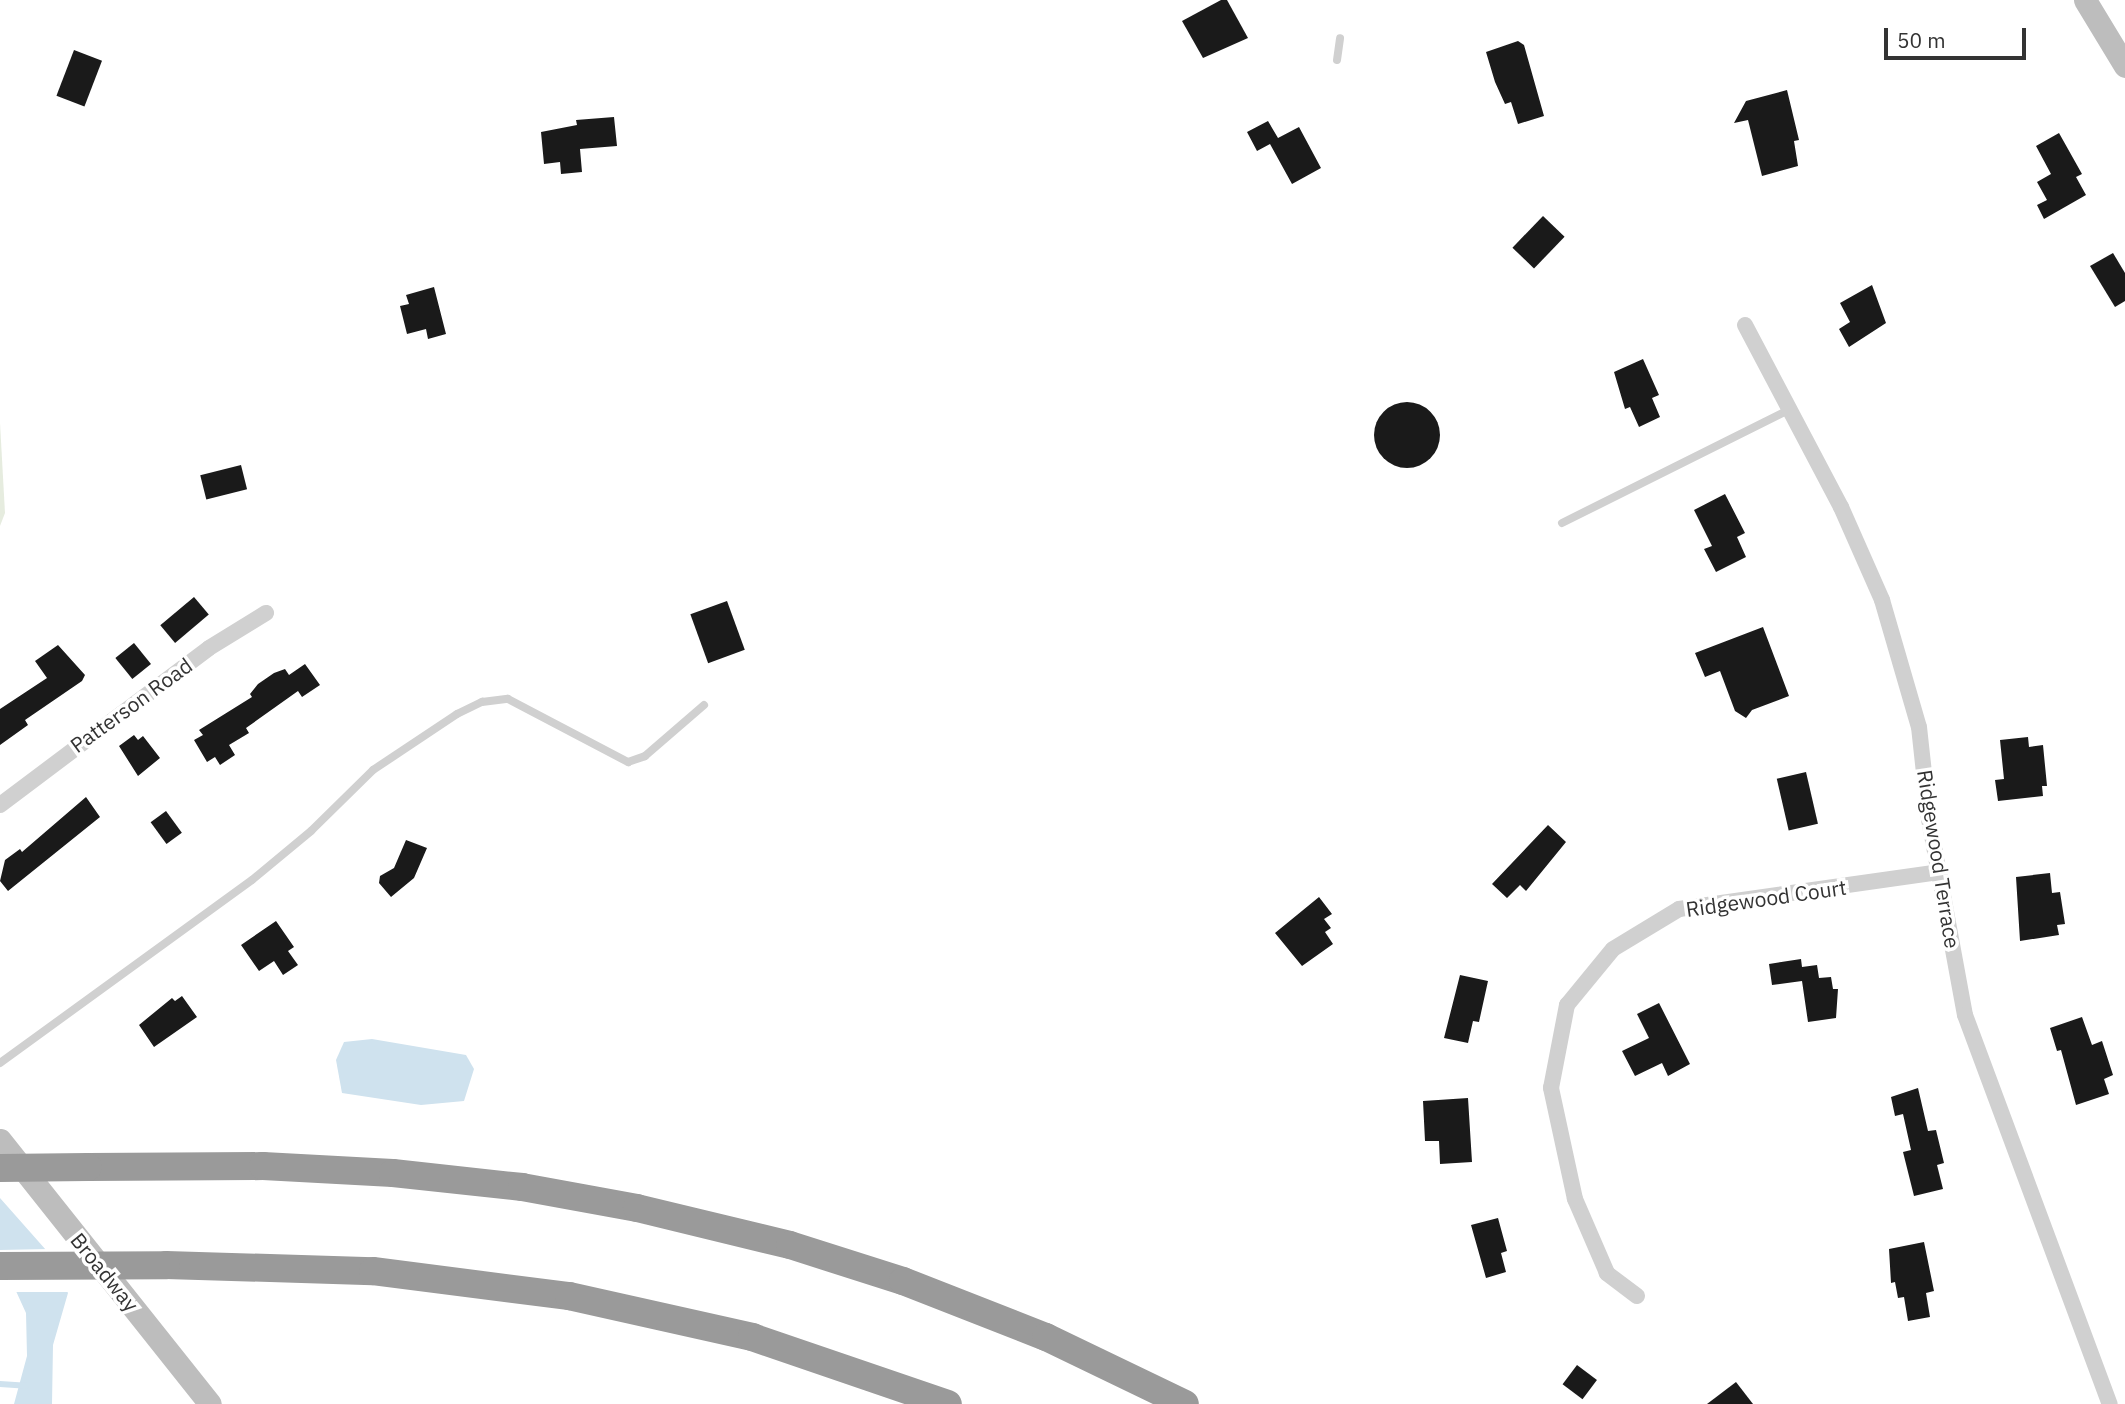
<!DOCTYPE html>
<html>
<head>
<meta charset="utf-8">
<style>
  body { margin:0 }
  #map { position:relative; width:2125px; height:1404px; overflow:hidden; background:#fff; font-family:"IBM Plex Sans",sans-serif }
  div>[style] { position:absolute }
  .green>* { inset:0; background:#e6ecdf }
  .water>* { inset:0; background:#cfe2ee }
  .pier>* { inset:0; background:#fff }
  .stream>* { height:6px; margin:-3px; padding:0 3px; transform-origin:3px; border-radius:3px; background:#cfe2ee }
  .building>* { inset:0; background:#1a1a1a; transform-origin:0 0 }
  .round { border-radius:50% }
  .lane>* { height:8px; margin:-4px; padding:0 4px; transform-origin:4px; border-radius:4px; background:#d0d0d0 }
  .street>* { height:16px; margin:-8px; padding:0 8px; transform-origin:8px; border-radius:8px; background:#d0d0d0 }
  .secondary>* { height:23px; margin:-11.5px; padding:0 11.5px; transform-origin:11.5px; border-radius:11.5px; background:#bdbdbd }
  .highway>* { height:28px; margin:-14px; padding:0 14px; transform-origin:14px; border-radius:14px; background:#9a9a9a }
  .highway-bridge>* { height:28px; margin:-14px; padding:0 14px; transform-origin:14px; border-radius:14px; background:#9a9a9a }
  span { translate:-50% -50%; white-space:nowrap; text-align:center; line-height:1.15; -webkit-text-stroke:7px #fff; paint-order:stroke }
  .street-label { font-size:21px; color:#333 }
  .scale { position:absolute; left:1884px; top:28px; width:142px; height:32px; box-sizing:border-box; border:4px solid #333; border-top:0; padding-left:9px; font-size:21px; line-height:24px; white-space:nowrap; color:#333; -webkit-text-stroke:5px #fff; paint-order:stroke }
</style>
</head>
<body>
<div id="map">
  <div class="green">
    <i style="clip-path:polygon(0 423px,5px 513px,0 526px)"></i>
  </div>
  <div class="water">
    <i style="clip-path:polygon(372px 1039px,466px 1055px,474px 1069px,464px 1101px,421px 1105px,342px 1093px,336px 1060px,344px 1042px)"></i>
    <i style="clip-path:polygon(0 1198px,46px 1250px,68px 1293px,53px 1345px,52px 1404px,14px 1404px,27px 1356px,26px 1313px,0 1256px)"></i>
  </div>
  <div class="pier">
    <i style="clip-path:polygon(49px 1249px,71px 1292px,13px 1292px,0 1264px,0 1250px)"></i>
  </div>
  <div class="stream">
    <i style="left:0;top:1384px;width:26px;rotate:4deg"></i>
  </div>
  <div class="building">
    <i style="clip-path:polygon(1221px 0,1227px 0,1248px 38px,1203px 58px,1182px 21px)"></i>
    <i style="clip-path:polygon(1518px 41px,1524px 45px,1544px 116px,1518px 124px,1511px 102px,1505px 104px,1495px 82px,1486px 52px)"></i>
    <i style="left:74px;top:50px;width:30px;height:49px;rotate:21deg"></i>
    <i style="clip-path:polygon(1787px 90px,1799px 140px,1794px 141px,1798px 166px,1762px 176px,1748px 120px,1734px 123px,1746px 101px)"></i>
    <i style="clip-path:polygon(614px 117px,617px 146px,580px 149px,582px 172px,561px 174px,560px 162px,544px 164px,541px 132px,577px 125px,576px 120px)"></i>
    <i style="clip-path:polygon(1268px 121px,1278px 138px,1299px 127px,1321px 168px,1292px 184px,1270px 144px,1257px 151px,1247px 132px)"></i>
    <i style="clip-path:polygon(2059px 133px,2082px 174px,2076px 177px,2086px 195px,2044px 219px,2037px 205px,2047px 200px,2037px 182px,2051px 174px,2036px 146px)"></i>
    <i style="left:1543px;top:216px;width:30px;height:44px;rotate:44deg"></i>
    <i style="clip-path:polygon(2113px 253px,2125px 273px,2125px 301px,2115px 307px,2090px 266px)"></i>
    <i style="clip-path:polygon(1872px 285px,1886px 323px,1849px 347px,1839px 329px,1850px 322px,1840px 303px)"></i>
    <i style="clip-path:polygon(434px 287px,446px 334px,428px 339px,426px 329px,407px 334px,400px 306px,409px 304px,406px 295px)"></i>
    <i style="clip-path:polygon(1643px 359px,1659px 395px,1652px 398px,1660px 417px,1639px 427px,1630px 407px,1625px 409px,1614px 372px)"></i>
    <i class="round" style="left:1374px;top:402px;width:66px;height:66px"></i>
    <i style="left:241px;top:465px;width:25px;height:42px;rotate:76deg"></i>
    <i style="clip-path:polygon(1725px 494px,1745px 533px,1737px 537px,1746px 557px,1716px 572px,1704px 549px,1712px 546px,1694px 510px)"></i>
    <i style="left:194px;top:597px;width:23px;height:44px;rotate:50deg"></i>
    <i style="left:727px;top:601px;width:52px;height:39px;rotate:70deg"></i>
    <i style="clip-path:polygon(1763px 627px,1789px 696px,1752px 710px,1746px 718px,1735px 711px,1720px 671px,1705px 677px,1695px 653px)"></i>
    <i style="left:134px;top:643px;width:27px;height:24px;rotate:51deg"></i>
    <i style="clip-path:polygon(58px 645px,85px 675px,82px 681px,25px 720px,28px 725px,0 745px,0 709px,47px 678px,35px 661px)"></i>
    <i style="clip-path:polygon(305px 664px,320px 685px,302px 697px,298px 691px,246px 728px,249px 733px,229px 745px,235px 755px,220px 765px,215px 757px,207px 762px,194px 740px,203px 735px,199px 730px,252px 697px,250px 694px,258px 684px,274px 673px,285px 669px,289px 675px)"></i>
    <i style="clip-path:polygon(134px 735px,138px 740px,143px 736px,160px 758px,138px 776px,119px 746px)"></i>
    <i style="clip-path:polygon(2028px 737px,2029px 747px,2043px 745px,2047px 786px,2042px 786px,2043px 796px,1998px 801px,1995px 780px,2004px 779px,2000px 740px)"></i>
    <i style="left:1806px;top:772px;width:53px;height:30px;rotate:77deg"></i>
    <i style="clip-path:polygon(86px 797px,100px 817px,8px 891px,0 881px,5px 860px,20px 849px,22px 852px)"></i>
    <i style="left:166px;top:811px;width:27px;height:19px;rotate:54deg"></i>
    <i style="clip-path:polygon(1548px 825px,1566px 842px,1526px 891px,1520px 885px,1507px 898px,1492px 884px)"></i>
    <i style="clip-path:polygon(406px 840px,427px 848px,414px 878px,391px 897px,379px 883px,380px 876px,394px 868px)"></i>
    <i style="clip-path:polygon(2050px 873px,2052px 893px,2060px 892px,2065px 924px,2057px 925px,2059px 935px,2020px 941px,2016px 877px)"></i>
    <i style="clip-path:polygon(1319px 897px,1332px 914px,1324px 919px,1331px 928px,1325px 932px,1333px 944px,1302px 966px,1275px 933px)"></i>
    <i style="clip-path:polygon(276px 921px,294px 947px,288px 951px,298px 965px,283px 975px,274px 961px,259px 971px,241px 945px)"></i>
    <i style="clip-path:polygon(1801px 959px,1802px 967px,1817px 965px,1819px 978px,1831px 977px,1833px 989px,1838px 989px,1836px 1018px,1808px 1022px,1802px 981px,1772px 985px,1769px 964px)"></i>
    <i style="clip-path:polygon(1460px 975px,1488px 981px,1479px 1022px,1473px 1021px,1468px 1043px,1444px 1038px)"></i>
    <i style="clip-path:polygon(182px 996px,197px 1017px,154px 1047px,139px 1025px,172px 998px,175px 1001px)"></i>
    <i style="clip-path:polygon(1659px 1003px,1690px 1064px,1668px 1076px,1662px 1063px,1635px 1076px,1622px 1051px,1649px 1038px,1637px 1014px)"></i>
    <i style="clip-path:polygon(2082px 1017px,2092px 1045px,2102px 1041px,2113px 1075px,2104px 1079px,2109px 1094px,2076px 1105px,2061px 1050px,2057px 1051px,2050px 1028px)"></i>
    <i style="clip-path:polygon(1918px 1088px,1928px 1131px,1936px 1130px,1944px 1163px,1937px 1165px,1943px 1189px,1914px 1196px,1903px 1152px,1911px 1150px,1903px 1114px,1895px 1116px,1891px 1097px)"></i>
    <i style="clip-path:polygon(1468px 1098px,1472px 1162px,1440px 1164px,1439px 1141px,1425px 1141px,1423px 1101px)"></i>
    <i style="clip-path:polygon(1498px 1218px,1507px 1251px,1501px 1253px,1506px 1272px,1486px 1278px,1471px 1225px)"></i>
    <i style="clip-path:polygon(1924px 1242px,1934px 1291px,1926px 1293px,1930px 1317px,1908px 1321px,1904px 1297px,1898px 1298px,1895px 1282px,1891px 1283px,1889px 1249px)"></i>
    <i style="left:1577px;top:1365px;width:25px;height:24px;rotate:37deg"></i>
    <i style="clip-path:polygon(1736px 1382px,1753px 1404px,1707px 1404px)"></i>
  </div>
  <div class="lane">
    <i style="left:1337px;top:60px;width:22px;rotate:-82deg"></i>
    <i style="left:1562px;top:523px;width:254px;rotate:-26.5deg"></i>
    <i style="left:0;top:1063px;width:311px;rotate:-36deg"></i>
    <i style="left:252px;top:880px;width:77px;rotate:-39.7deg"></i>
    <i style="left:311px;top:831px;width:87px;rotate:-44.5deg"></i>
    <i style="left:373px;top:770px;width:101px;rotate:-33.7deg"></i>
    <i style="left:457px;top:714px;width:28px;rotate:-26deg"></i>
    <i style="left:482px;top:702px;width:26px;rotate:-7deg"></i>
    <i style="left:508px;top:699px;width:136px;rotate:27.7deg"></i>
    <i style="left:628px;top:762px;width:18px;rotate:-19deg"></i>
    <i style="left:645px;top:756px;width:78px;rotate:-40.8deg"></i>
  </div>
  <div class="street">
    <i style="left:1745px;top:325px;width:206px;rotate:62.2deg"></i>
    <i style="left:1841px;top:507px;width:102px;rotate:66.2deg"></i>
    <i style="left:1882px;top:600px;width:132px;rotate:73.8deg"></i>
    <i style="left:1919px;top:727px;width:93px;rotate:83.8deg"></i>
    <i style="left:1929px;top:819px;width:199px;rotate:79.6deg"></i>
    <i style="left:1965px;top:1015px;width:415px;rotate:69.6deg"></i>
    <i style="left:0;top:805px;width:261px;rotate:-36.9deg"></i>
    <i style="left:209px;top:648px;width:67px;rotate:-31.6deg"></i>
    <i style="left:1637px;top:1296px;width:38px;rotate:-143deg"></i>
    <i style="left:1607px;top:1273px;width:81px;rotate:-113.4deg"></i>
    <i style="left:1575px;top:1199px;width:114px;rotate:-102.2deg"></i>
    <i style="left:1551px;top:1088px;width:85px;rotate:-79.1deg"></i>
    <i style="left:1567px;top:1005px;width:72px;rotate:-50.6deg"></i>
    <i style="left:1613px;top:949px;width:77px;rotate:-31.2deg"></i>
    <i style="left:1679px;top:909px;width:264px;rotate:-8.1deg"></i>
  </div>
  <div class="secondary">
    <i style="left:2085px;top:0;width:77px;rotate:58.8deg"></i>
    <i style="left:0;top:1140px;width:337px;rotate:51.5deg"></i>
  </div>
  <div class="highway">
    <i style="left:88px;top:1167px;width:175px;rotate:-0.3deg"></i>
    <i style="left:263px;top:1166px;width:130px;rotate:3.1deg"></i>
    <i style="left:393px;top:1173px;width:130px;rotate:6.2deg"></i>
    <i style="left:522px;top:1187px;width:117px;rotate:10.3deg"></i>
    <i style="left:637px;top:1208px;width:157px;rotate:13.6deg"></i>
    <i style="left:790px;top:1245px;width:119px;rotate:17.7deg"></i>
    <i style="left:903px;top:1281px;width:154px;rotate:21.4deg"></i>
    <i style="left:1046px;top:1337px;width:154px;rotate:25.7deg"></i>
    <i style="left:166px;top:1265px;width:207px;rotate:1.7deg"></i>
    <i style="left:373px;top:1271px;width:198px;rotate:7.3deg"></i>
    <i style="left:569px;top:1296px;width:188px;rotate:12.6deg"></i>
    <i style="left:752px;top:1337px;width:207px;rotate:18.9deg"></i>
  </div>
  <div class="highway-bridge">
    <i style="left:0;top:1168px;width:88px;rotate:-0.7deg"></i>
    <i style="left:0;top:1266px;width:166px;rotate:-0.3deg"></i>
  </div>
  <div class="street-label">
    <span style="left:131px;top:705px;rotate:-36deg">Patterson Road</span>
    <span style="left:1939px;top:859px;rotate:81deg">Ridgewood Terrace</span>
    <span style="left:1766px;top:898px;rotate:-8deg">Ridgewood Court</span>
    <span style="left:105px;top:1272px;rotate:51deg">Broadway</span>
  </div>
  <div class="scale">50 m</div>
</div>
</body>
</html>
